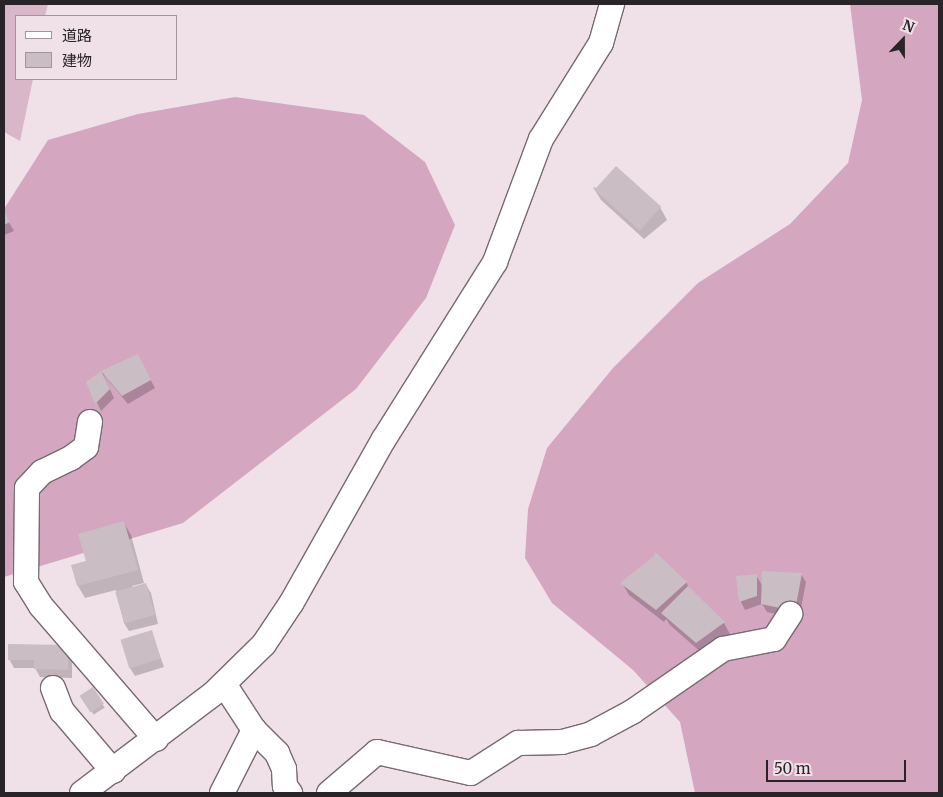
<!DOCTYPE html>
<html>
<head>
<meta charset="utf-8">
<style>
  body { margin:0 }
  #map { position:relative; width:943px; height:797px; overflow:hidden; background:#f0e1e9; font-family:Merriweather,"Noto Sans JP",serif }
  div>[style] { position:absolute }
  .green>* { inset:0; background:#d9b7c9 }
  .forest>* { inset:0; background:#d5a6c0 }
  .shadow>* { inset:0; background:#0003; transform-origin:0 0 }
  .building>* { inset:0; background:#cbbdc4; transform-origin:0 0 }
  .roads { filter:drop-shadow(1px 0 #776a71) drop-shadow(-1px 0 #776a71) drop-shadow(0 1px #776a71) drop-shadow(0 -1px #776a71) }
  .minor>* { height:24px; margin:-12px; padding:0 12px; transform-origin:12px; border-radius:12px; background:#fff }
  span { translate:-50% -50%; white-space:nowrap; text-align:center; line-height:1.15; -webkit-text-stroke:4.5px #f0e1e9; paint-order:stroke }
  .frame { position:absolute; inset:0; border:5px solid #292427; pointer-events:none }
  .legend { position:absolute; left:15px; top:15px; width:162px; height:65px; box-sizing:border-box; background:#f0e1e9; border:1px solid #a0959b; margin:0; padding:6px 9px; list-style:none; font-size:15px; color:#292427 }
  .legend li { display:flex; align-items:center; gap:10px; height:25px }
  .legend b { width:25px; border:1px solid #a0959b }
  .north { position:absolute; left:878px; top:15px; width:50px; height:50px; -webkit-text-stroke:4px #f0e1e9; paint-order:stroke; rotate:22deg; font-size:14px; font-weight:700; line-height:20px; text-align:center; color:#292427 }
  .north::after { content:''; display:block; margin:auto; width:18px; height:22px; background:#292427; clip-path:polygon(50% 0,100% 100%,50% 72%,0 100%) }
  .scale { position:absolute; left:766px; top:760px; width:140px; height:22px; box-sizing:border-box; border:2px solid #292427; border-top:0; padding-left:6px; font-size:15px; line-height:18px; white-space:nowrap; color:#292427; -webkit-text-stroke:4px #f0e1e9; paint-order:stroke }
</style>
</head>
<body>
<div id="map">
  <div class="green">
    <i style="clip-path:polygon(4px 4px,48px 4px,45px 16px,16px 16px,16px 79px,33px 79px,20px 141px,4px 132px)"></i>
  </div>
  <div class="forest">
    <i style="clip-path:polygon(850px 4px,939px 4px,939px 793px,695px 793px,680px 722px,633px 670px,552px 603px,525px 558px,528px 509px,547px 448px,613px 368px,698px 283px,790px 224px,848px 163px,862px 100px)"></i>
    <i style="clip-path:polygon(235px 97px,364px 115px,425px 162px,455px 225px,426px 298px,356px 389px,183px 523px,4px 577px,4px 209px,48px 140px,138px 114px)"></i>
  </div>
  <div class="shadow">
    <i style="clip-path:polygon(593px 187px,660px 207px,667px 220px,644px 239px,601px 200px)"></i>
    <i style="clip-path:polygon(4px 214px,14px 231px,4px 235px)"></i>
    <i style="clip-path:polygon(137px 356px,155px 388px,128px 404px,103px 374px,114px 398px,101px 411px,88px 383px,102px 372px)"></i>
    <i style="clip-path:polygon(124px 523px,131px 535px,144px 583px,132px 586px,133px 588px,146px 585px,151px 593px,158px 624px,129px 631px,124px 623px,116px 590px,85px 598px,78px 586px,72px 566px,87px 562px)"></i>
    <i style="clip-path:polygon(801px 574px,806px 582px,799px 619px,767px 612px,762px 604px,745px 610px,741px 602px,738px 577px,756px 575px,763px 587px)"></i>
    <i style="clip-path:polygon(686px 582px,691px 591px,724px 623px,731px 636px,704px 655px,670px 625px,666px 619px,664px 622px,629px 595px,622px 583px)"></i>
    <i style="clip-path:polygon(151px 631px,164px 667px,135px 676px,130px 668px)"></i>
    <i style="clip-path:polygon(72px 655px,72px 678px,40px 677px,35px 668px,14px 668px,9px 659px)"></i>
    <i style="left:93px;top:689px;width:22px;height:13px;rotate:58deg"></i>
  </div>
  <div class="building">
    <i style="left:616px;top:166px;width:61px;height:32px;rotate:42deg"></i>
    <i style="clip-path:polygon(4px 211px,10px 222px,4px 225px)"></i>
    <i style="clip-path:polygon(138px 354px,151px 380px,122px 396px,101px 371px,110px 389px,95px 404px,86px 382px,101px 371px)"></i>
    <i style="clip-path:polygon(124px 521px,138px 570px,77px 586px,71px 565px,86px 561px,78px 534px)"></i>
    <i style="clip-path:polygon(655px 552px,687px 582px,656px 610px,620px 583px,654px 556px)"></i>
    <i style="clip-path:polygon(762px 571px,802px 573px,795px 611px,761px 604px)"></i>
    <i style="clip-path:polygon(757px 574px,757px 596px,739px 602px,736px 576px)"></i>
    <i style="left:146px;top:583px;width:33px;height:32px;rotate:74deg"></i>
    <i style="clip-path:polygon(688px 586px,725px 622px,696px 643px,661px 613px)"></i>
    <i style="left:152px;top:630px;width:30px;height:33px;rotate:73deg"></i>
    <i style="clip-path:polygon(8px 644px,68px 645px,68px 670px,34px 669px,34px 660px,8px 660px)"></i>
    <i style="left:93px;top:687px;width:20px;height:16px;rotate:57deg"></i>
  </div>
  <div class="roads">
    <div class="minor">
      <i style="left:90px;top:422px;width:25px;rotate:99deg"></i>
      <i style="left:86px;top:447px;width:19px;rotate:144deg"></i>
      <i style="left:71px;top:458px;width:32px;rotate:154deg"></i>
      <i style="left:42px;top:472px;width:22px;rotate:133deg"></i>
      <i style="left:27px;top:488px;width:94px;rotate:90.6deg"></i>
      <i style="left:26px;top:582px;width:28px;rotate:58deg"></i>
      <i style="left:41px;top:606px;width:176px;rotate:49.2deg"></i>
      <i style="left:53px;top:688px;width:25px;rotate:69deg"></i>
      <i style="left:62px;top:711px;width:79px;rotate:49.6deg"></i>
      <i style="left:254px;top:730px;width:33px;rotate:45deg"></i>
      <i style="left:277px;top:753px;width:17px;rotate:66deg"></i>
      <i style="left:284px;top:769px;width:17px;rotate:87deg"></i>
      <i style="left:285px;top:786px;width:9px;rotate:54deg"></i>
      <i style="left:82px;top:793px;width:164px;rotate:-37.1deg"></i>
      <i style="left:213px;top:694px;width:71px;rotate:-44.4deg"></i>
      <i style="left:264px;top:644px;width:50px;rotate:-56.3deg"></i>
      <i style="left:292px;top:602px;width:187px;rotate:-60.6deg"></i>
      <i style="left:384px;top:439px;width:209px;rotate:-57.9deg"></i>
      <i style="left:495px;top:262px;width:131px;rotate:-69.5deg"></i>
      <i style="left:541px;top:139px;width:113px;rotate:-58deg"></i>
      <i style="left:601px;top:43px;width:41px;rotate:-74.2deg"></i>
      <i style="left:222px;top:793px;width:71px;rotate:-63.1deg"></i>
      <i style="left:254px;top:730px;width:55px;rotate:-123.1deg"></i>
      <i style="left:329px;top:793px;width:63px;rotate:-40.5deg"></i>
      <i style="left:377px;top:752px;width:96px;rotate:12.6deg"></i>
      <i style="left:471px;top:773px;width:56px;rotate:-32.6deg"></i>
      <i style="left:518px;top:743px;width:44px;rotate:-1.3deg"></i>
      <i style="left:562px;top:742px;width:30px;rotate:-15deg"></i>
      <i style="left:591px;top:734px;width:47px;rotate:-28.2deg"></i>
      <i style="left:632px;top:712px;width:111px;rotate:-34.7deg"></i>
      <i style="left:723px;top:649px;width:52px;rotate:-11.1deg"></i>
      <i style="left:774px;top:639px;width:30px;rotate:-57deg"></i>
    </div>
  </div>
  <div class="frame"></div>
  <ul class="legend">
  <li><b style="height:6px;background:#fff"></b>道路</li>
  <li><b style="height:14px;background:#cbbdc4"></b>建物</li>
  </ul>
  <div class="north">N</div>
  <div class="scale">50 m</div>
</div>
</body>
</html>
